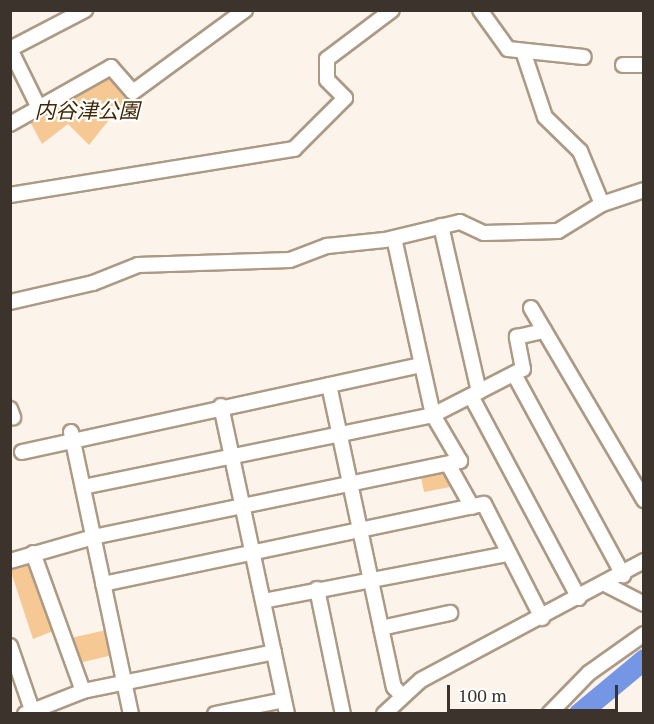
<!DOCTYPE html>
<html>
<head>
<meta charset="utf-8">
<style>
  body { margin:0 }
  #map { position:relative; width:654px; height:724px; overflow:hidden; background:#fcf4eb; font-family:"PT Serif","Noto Sans JP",serif }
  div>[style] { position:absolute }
  .green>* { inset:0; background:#f6c893; transform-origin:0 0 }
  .river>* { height:21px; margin:-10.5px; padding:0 10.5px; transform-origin:10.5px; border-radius:10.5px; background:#7595e5 }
  .roads { filter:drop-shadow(2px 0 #ac9a85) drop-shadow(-2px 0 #ac9a85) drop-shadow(0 2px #ac9a85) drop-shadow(0 -2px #ac9a85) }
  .street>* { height:14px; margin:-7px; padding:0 7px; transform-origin:7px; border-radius:7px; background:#fff }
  span { translate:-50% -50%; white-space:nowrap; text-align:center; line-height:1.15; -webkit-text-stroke:4.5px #fff; paint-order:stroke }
  .park-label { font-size:21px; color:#422904; font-style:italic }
  .frame { position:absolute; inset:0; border:12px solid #3c342c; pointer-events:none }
  .scale { position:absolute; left:447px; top:685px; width:171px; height:27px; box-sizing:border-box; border:3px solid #3c342c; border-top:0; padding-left:8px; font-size:18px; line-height:21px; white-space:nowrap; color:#3c342c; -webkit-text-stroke:4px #fff; paint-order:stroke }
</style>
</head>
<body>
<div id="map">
  <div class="green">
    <i style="clip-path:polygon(105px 74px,128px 96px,89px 145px,68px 124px,42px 144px,28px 118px)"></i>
    <i style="clip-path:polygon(447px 470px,455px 486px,424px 492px,420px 472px)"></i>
    <i style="clip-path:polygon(27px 559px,34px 562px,58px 629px,33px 639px,11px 572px,10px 564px)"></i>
    <i style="left:106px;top:630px;width:26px;height:38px;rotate:77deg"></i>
  </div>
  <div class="river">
    <i style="left:578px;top:714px;width:86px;rotate:-39.8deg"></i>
  </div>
  <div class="roads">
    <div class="street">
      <i style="left:480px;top:10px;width:48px;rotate:54.3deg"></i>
      <i style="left:508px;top:49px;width:76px;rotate:6deg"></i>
      <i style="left:10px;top:49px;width:85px;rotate:-27.5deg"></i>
      <i style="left:10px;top:49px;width:66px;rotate:63.8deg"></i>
      <i style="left:524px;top:54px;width:66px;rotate:71.6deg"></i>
      <i style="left:545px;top:117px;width:49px;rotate:44.2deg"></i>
      <i style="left:580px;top:151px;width:57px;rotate:67.5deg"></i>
      <i style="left:623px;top:65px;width:21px"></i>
      <i style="left:10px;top:124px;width:116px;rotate:-29.4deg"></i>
      <i style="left:111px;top:67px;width:33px;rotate:49deg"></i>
      <i style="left:133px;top:92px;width:139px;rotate:-36.2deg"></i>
      <i style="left:10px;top:195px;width:288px;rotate:-9.2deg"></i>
      <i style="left:294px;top:149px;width:72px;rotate:-45deg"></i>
      <i style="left:345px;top:98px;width:25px;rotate:-135deg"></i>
      <i style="left:327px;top:80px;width:21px;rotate:-90deg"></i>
      <i style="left:327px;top:59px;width:81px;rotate:-37deg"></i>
      <i style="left:441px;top:226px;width:170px;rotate:77.1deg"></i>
      <i style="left:10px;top:302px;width:85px;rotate:-12.9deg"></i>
      <i style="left:93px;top:283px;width:48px;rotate:-21.8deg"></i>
      <i style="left:138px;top:265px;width:152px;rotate:-1.9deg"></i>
      <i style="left:290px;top:260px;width:40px;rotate:-21deg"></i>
      <i style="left:327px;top:246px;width:58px;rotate:-5.9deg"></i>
      <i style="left:385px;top:240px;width:77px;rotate:-13.5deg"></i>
      <i style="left:460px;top:222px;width:26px;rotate:25deg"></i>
      <i style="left:484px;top:233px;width:74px;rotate:-1.5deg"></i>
      <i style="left:558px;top:231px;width:52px;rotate:-31.5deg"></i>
      <i style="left:602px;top:204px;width:44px;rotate:-18.4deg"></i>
      <i style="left:531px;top:308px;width:223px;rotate:59.5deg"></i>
      <i style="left:514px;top:374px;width:229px;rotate:61.5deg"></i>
      <i style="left:329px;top:385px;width:309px;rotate:77.9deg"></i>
      <i style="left:394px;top:687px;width:12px;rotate:48deg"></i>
      <i style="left:471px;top:396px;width:229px;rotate:61.9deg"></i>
      <i style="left:221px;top:406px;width:315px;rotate:77.9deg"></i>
      <i style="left:10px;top:409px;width:9px;rotate:69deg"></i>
      <i style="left:71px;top:432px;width:288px;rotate:78deg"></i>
      <i style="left:22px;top:452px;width:409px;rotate:-12.3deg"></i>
      <i style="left:448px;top:464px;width:49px;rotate:60.8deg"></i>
      <i style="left:83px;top:487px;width:357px;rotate:-11.6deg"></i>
      <i style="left:433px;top:415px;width:101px;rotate:-27.1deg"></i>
      <i style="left:523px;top:369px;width:33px;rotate:-101deg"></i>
      <i style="left:517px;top:337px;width:28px;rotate:-13deg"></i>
      <i style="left:33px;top:553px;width:147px;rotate:70.1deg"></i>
      <i style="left:10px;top:561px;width:86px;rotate:-16.1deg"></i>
      <i style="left:93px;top:537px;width:375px;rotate:-11.7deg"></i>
      <i style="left:460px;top:461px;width:53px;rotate:-120.4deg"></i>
      <i style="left:433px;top:415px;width:181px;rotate:-102.4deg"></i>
      <i style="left:103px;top:584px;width:389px;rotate:-11.9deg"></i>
      <i style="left:484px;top:504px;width:128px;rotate:63deg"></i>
      <i style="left:605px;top:584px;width:44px;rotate:27.1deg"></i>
      <i style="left:317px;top:589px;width:128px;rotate:78.3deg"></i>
      <i style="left:263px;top:601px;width:248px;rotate:-10.9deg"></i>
      <i style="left:381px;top:628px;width:71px;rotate:-12.3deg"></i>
      <i style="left:10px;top:646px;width:68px;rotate:71deg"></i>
      <i style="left:25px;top:714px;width:62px;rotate:-21.6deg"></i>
      <i style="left:83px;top:691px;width:195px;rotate:-11.5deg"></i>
      <i style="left:215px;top:714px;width:70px;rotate:-11.5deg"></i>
      <i style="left:384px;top:714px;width:50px;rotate:-42.6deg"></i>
      <i style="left:421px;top:680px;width:253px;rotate:-28.1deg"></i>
      <i style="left:549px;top:714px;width:57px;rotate:-45.7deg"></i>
      <i style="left:589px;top:673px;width:67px;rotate:-35.3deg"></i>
    </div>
  </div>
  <div class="park-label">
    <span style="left:87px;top:110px">内谷津公園</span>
  </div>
  <div class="frame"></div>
  <div class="scale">100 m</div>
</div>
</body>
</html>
